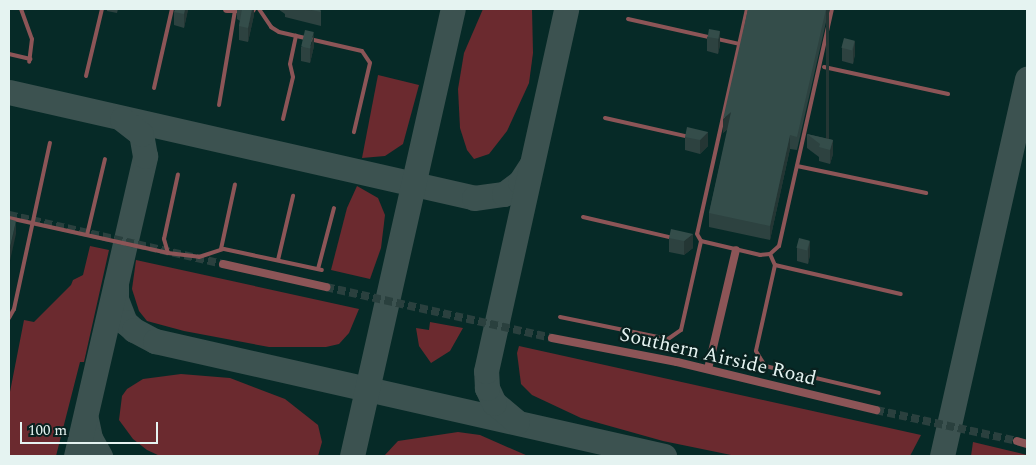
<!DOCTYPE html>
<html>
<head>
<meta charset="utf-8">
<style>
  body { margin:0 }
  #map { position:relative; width:1036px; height:465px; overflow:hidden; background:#09211f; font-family:Spectral,serif }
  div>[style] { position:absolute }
  .built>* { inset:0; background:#062a27; transform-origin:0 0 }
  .green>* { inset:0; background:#6b2a2f }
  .taxiway>* { height:25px; margin:-12.5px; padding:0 12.5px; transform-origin:12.5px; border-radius:12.5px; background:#3c5250 }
  .minor-tunnel>* { height:8px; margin-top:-4px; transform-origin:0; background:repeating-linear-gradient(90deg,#2a403e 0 8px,transparent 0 12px) }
  .service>* { height:4px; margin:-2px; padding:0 2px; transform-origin:2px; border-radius:2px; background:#8c5557 }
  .minor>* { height:8px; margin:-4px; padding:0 4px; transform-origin:4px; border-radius:4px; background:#8c5557 }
  .wall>* { inset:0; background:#2d4240 }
  .shaded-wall>* { inset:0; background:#243634; transform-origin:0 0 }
  .building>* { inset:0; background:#344d4a; transform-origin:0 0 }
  span { translate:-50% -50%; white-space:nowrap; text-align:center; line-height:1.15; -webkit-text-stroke:4.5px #09211f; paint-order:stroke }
  .street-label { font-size:20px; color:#e5f3f1 }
  .frame { position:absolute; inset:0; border:10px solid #e5f3f1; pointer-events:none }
  .scale { position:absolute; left:20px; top:422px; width:138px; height:22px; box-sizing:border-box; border:2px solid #e5f3f1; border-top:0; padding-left:6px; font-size:15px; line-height:18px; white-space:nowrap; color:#e5f3f1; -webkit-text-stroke:4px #09211f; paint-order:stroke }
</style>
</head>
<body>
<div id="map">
  <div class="built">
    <i style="left:9px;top:9px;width:1018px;height:447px"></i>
  </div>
  <div class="green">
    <i style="clip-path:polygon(483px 9px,532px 9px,533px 53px,529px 83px,507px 131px,489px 154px,474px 159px,467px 150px,460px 128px,458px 89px,464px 53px)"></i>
    <i style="clip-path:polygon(378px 75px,419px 85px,403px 144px,385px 156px,362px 158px)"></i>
    <i style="clip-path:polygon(357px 186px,378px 198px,385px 215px,381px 248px,370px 279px,331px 270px,347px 208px)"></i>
    <i style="clip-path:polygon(90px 246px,109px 250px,84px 362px,80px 362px,56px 456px,9px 456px,9px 397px,24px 320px,34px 322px,71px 285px,73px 280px,83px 275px)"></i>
    <i style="clip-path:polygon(136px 260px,359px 309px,349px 333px,339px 344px,326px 347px,269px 347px,184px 331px,147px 321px,139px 311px,132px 289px)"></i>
    <i style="clip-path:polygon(430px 322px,463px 328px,450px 351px,431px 363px,419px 346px,416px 328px,429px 330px)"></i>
    <i style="clip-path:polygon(519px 346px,921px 435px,910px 456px,736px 456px,663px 441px,581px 418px,532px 395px,521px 384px,517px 353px)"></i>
    <i style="clip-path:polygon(181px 374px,230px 378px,285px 399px,318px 425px,322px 442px,318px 456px,160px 456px,147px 450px,133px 439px,119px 420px,122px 396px,127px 389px,143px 379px)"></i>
    <i style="clip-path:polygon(458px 432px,480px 435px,528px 456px,384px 456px,398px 441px)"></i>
    <i style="clip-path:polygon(973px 442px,1027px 455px,1027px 456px,971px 456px)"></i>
  </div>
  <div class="taxiway">
    <i style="left:9px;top:92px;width:477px;rotate:12.8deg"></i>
    <i style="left:474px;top:198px;width:30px;rotate:-8deg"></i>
    <i style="left:504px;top:194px;width:20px;rotate:-37deg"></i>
    <i style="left:520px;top:182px;width:20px;rotate:-57deg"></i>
    <i style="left:116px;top:284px;width:15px;rotate:90deg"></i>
    <i style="left:116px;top:299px;width:25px;rotate:69deg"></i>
    <i style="left:125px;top:322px;width:12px;rotate:42deg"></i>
    <i style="left:134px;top:330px;width:24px;rotate:28deg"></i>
    <i style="left:155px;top:341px;width:522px;rotate:12.73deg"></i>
    <i style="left:86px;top:419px;width:19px;rotate:78deg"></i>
    <i style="left:90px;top:438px;width:21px;rotate:61deg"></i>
    <i style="left:517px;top:422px;width:30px;rotate:-140deg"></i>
    <i style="left:494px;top:403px;width:17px;rotate:-115deg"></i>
    <i style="left:487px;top:388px;width:17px;rotate:-93deg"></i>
    <i style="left:486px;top:371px;width:371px;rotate:-77.5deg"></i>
    <i style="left:76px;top:456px;width:308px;rotate:-77deg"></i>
    <i style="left:145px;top:156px;width:22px;rotate:-100deg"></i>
    <i style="left:141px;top:134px;width:24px;rotate:-142deg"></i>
    <i style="left:352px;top:456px;width:458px;rotate:-77.3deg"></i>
    <i style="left:942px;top:456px;width:387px;rotate:-77.3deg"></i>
  </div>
  <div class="minor-tunnel">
    <i style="left:9px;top:215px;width:220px;rotate:12.9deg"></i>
    <i style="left:326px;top:287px;width:232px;rotate:12.7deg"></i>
    <i style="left:876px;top:410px;width:144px;rotate:12.4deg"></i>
  </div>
  <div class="service">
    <i style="left:21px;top:9px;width:32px;rotate:70deg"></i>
    <i style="left:32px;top:39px;width:23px;rotate:97deg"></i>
    <i style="left:259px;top:9px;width:22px;rotate:56deg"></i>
    <i style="left:271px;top:27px;width:9px;rotate:32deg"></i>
    <i style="left:279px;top:32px;width:85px;rotate:12.9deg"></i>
    <i style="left:362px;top:51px;width:14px;rotate:56deg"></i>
    <i style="left:370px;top:63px;width:71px;rotate:103.1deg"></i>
    <i style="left:747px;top:9px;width:230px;rotate:102.5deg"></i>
    <i style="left:697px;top:234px;width:8px;rotate:60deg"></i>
    <i style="left:701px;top:241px;width:61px;rotate:13.3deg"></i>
    <i style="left:760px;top:255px;width:10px;rotate:-6deg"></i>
    <i style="left:770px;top:254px;width:12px;rotate:-42deg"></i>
    <i style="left:779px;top:246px;width:243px;rotate:-77.4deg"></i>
    <i style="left:628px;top:19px;width:115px;rotate:12.6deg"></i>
    <i style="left:9px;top:54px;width:22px;rotate:13deg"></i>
    <i style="left:824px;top:67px;width:127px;rotate:12.3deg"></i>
    <i style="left:86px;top:76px;width:69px;rotate:-76.6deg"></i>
    <i style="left:154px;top:88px;width:81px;rotate:-77.2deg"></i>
    <i style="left:219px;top:105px;width:96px;rotate:-80.4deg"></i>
    <i style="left:605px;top:118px;width:86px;rotate:12.7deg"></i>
    <i style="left:283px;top:119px;width:43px;rotate:-76.6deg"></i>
    <i style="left:293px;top:77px;width:13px;rotate:-103deg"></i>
    <i style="left:290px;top:64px;width:29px;rotate:-78deg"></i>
    <i style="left:797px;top:166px;width:132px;rotate:11.8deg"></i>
    <i style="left:583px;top:217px;width:92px;rotate:13.1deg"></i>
    <i style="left:9px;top:218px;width:163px;rotate:12.4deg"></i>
    <i style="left:168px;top:253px;width:31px;rotate:7deg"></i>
    <i style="left:199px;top:257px;width:26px;rotate:-18deg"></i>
    <i style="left:224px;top:249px;width:100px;rotate:12.1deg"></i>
    <i style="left:87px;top:235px;width:78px;rotate:-76.7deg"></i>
    <i style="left:221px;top:249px;width:66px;rotate:-77.8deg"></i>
    <i style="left:168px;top:253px;width:15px;rotate:-106deg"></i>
    <i style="left:164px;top:239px;width:66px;rotate:-77.8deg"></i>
    <i style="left:770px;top:254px;width:12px;rotate:66deg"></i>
    <i style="left:775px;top:265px;width:88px;rotate:102.5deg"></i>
    <i style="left:756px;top:351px;width:17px;rotate:59deg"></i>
    <i style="left:765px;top:366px;width:117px;rotate:13.3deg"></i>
    <i style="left:278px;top:260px;width:66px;rotate:-76.8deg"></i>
    <i style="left:775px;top:265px;width:129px;rotate:13deg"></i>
    <i style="left:318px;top:269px;width:63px;rotate:-75.3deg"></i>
    <i style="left:560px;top:317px;width:110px;rotate:11.5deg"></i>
    <i style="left:668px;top:339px;width:16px;rotate:-35deg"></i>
    <i style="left:681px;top:330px;width:91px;rotate:-77.3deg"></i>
    <i style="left:9px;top:318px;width:10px;rotate:-61deg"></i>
    <i style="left:14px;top:309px;width:170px;rotate:-77.8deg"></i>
  </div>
  <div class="minor">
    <i style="left:227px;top:9px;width:25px"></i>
    <i style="left:223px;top:264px;width:106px;rotate:12.6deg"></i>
    <i style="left:552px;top:338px;width:127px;rotate:10.9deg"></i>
    <i style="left:677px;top:362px;width:205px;rotate:13.6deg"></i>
    <i style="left:708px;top:369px;width:122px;rotate:-76.8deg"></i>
    <i style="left:1017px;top:441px;width:10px;rotate:17deg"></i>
  </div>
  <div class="wall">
    <i style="clip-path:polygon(107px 9px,118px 9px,117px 13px,107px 11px)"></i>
    <i style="clip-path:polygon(188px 9px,184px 28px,174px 25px,174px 12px)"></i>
    <i style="clip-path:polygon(237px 9px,254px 9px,254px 15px,248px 42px,239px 40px,239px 26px,240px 21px,237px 19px)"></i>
    <i style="clip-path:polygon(278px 9px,320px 9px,321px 12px,321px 26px,285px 17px,285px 14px)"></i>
    <i style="clip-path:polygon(748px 9px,829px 9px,797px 150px,790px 149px,770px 240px,709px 227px,709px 213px,728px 129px,723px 133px)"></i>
    <i style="clip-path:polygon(720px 31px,720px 45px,718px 54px,707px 51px,707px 37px)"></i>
    <i style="clip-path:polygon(855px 41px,855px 54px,853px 64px,842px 61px,842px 48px)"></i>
    <i style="clip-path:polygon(314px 46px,310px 63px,301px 61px,301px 47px)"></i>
    <i style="clip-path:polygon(708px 132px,708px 146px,700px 154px,685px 150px,685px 137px)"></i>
    <i style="clip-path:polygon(807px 134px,833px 140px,833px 154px,830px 164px,819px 161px,819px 157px,807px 148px)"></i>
    <i style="clip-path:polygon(693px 234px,693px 248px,684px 255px,669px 252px,669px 238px)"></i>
    <i style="clip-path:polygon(810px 241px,810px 255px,808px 264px,797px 261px,797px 248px)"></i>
  </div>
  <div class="shaded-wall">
    <i style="clip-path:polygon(185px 9px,188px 9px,188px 10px,184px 28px,184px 14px)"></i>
    <i style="clip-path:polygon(252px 9px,254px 9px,254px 15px,248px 42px,248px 28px)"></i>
    <i style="left:826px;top:9px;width:3px;height:131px"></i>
    <i style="clip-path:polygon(720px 31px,720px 45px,718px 54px,718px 40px)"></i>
    <i style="clip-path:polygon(314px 32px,314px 46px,310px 63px,310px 50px)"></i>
    <i style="clip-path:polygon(855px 41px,855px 54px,853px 64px,853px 50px)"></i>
    <i style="clip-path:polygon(731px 112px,731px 126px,723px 133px,723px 119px)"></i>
    <i style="clip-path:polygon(708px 132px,708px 146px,700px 154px,700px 140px)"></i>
    <i style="clip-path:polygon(790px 135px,790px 149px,770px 240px,770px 226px)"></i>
    <i style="clip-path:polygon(833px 140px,833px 154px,830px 164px,830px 150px)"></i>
    <i style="clip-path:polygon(16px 221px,16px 234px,9px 265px,9px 252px)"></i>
    <i style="clip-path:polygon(693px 234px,693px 248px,684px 255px,684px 241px)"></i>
    <i style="clip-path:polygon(810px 241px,810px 255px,808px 264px,808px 250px)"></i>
  </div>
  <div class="building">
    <i style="clip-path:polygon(175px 9px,185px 9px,184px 14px,174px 12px)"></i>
    <i style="clip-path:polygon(242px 9px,252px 9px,248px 28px,239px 26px)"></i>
    <i style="clip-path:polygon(307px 9px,320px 9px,321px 12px)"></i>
    <i style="clip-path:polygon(748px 9px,826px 9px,797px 137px,790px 135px,770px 226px,709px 213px,731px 112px,723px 119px)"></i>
    <i style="left:709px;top:29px;width:11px;height:8px;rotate:10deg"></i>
    <i style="left:305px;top:30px;width:9px;height:17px;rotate:13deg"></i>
    <i style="left:844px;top:38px;width:11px;height:10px;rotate:15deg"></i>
    <i style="clip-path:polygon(687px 127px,708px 132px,700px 140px,685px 137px)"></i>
    <i style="clip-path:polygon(807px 134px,833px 140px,830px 150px,819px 147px,820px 144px)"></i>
    <i style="clip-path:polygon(9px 219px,16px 221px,9px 252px)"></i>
    <i style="clip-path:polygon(671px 229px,693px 234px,684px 241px,669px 238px)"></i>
    <i style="left:799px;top:238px;width:11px;height:10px;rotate:15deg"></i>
  </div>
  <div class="street-label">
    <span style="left:718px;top:357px;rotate:13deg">Southern Airside Road</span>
  </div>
  <div class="frame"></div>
  <div class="scale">100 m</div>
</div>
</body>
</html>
